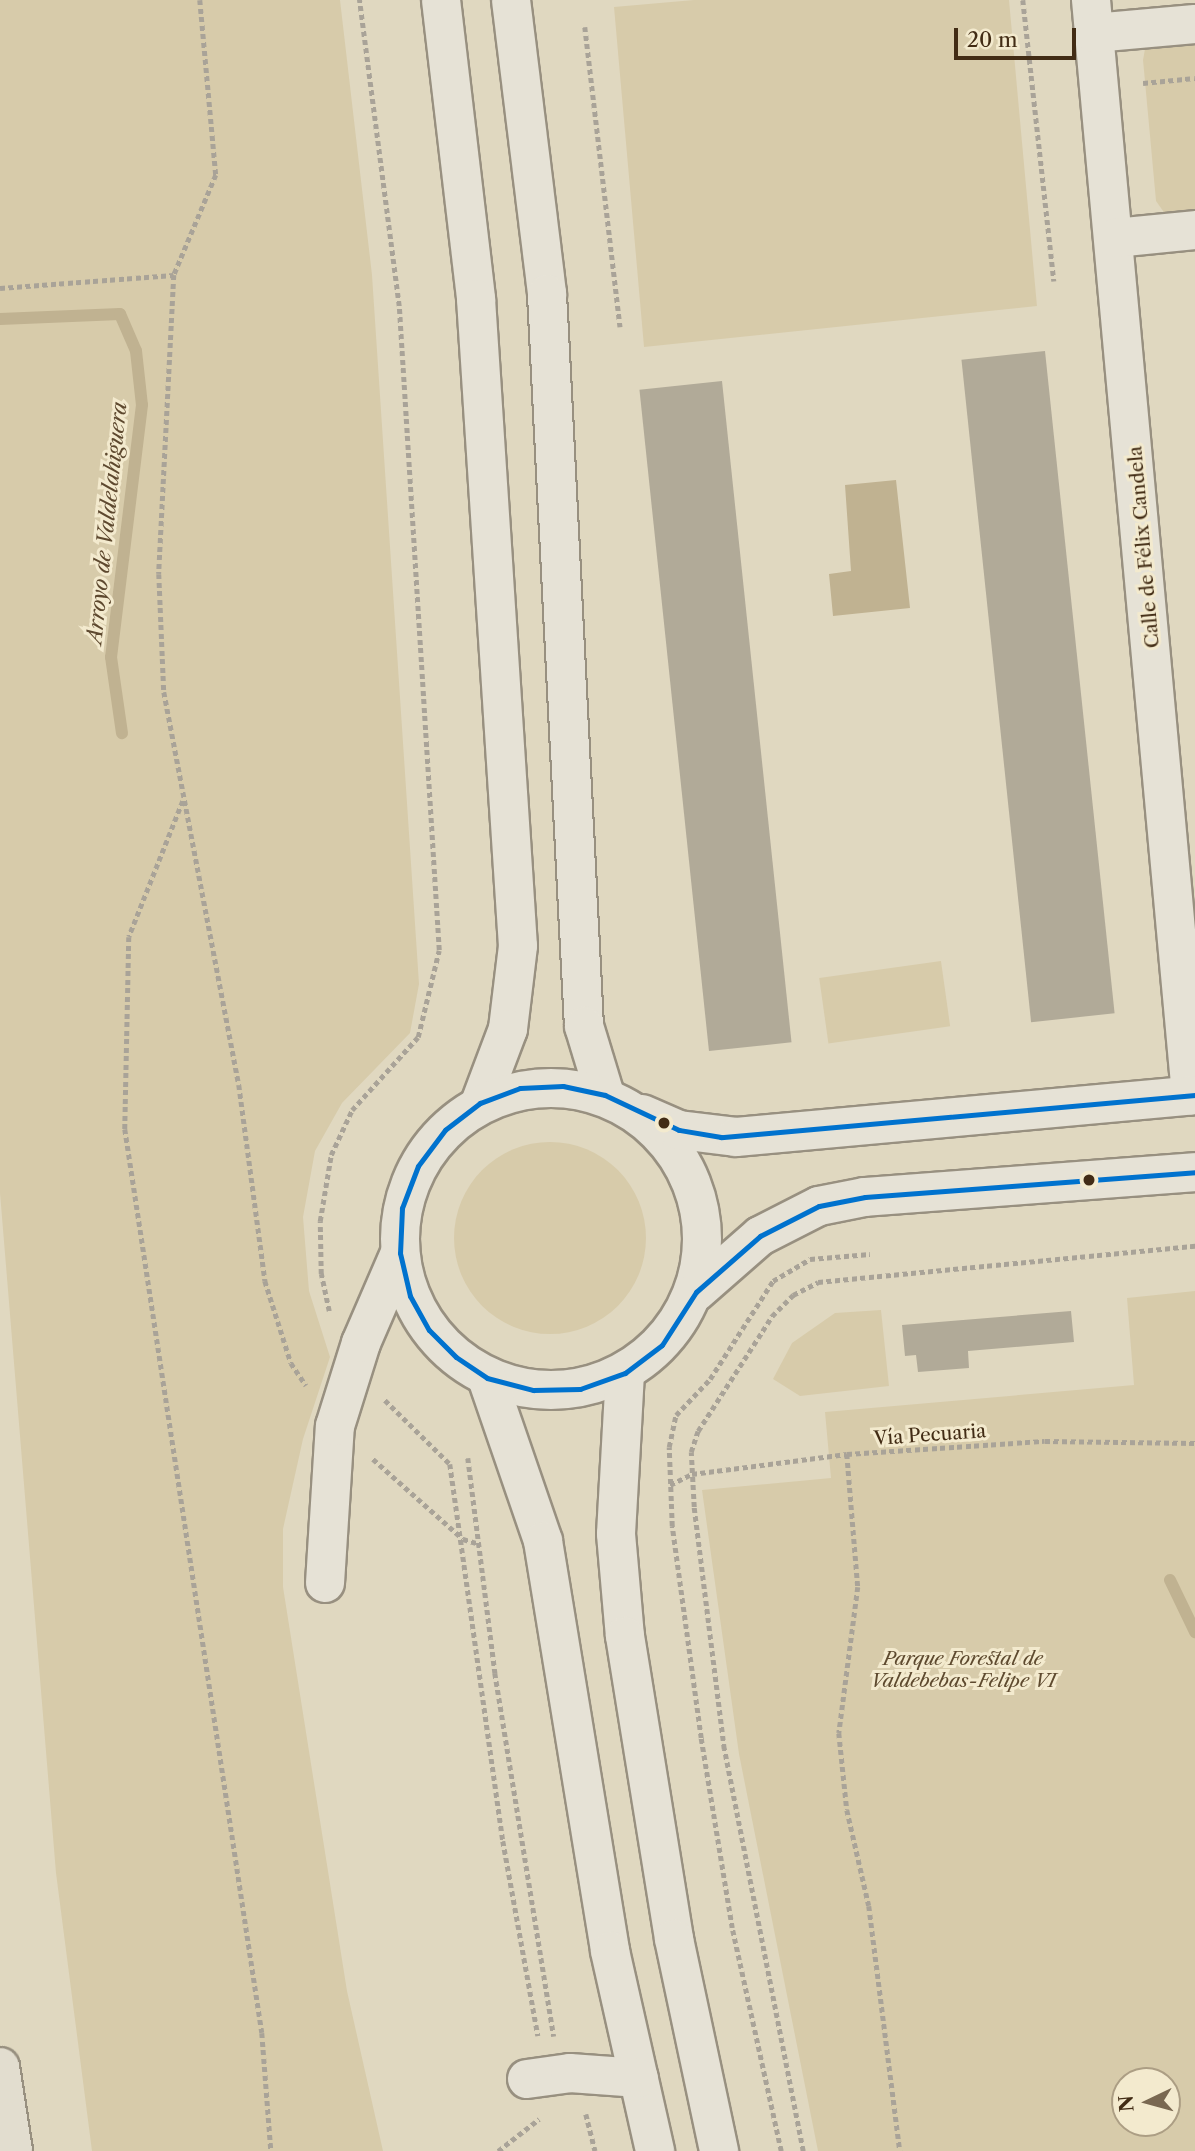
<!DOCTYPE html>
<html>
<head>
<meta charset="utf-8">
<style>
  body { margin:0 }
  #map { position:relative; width:1195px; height:2151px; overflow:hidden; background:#e0d8c0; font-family:"Libre Caslon Text",serif }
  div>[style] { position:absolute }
  .green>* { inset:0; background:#d7cbaa; transform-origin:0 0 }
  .round { border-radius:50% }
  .water>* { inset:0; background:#c0b291 }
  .stream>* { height:12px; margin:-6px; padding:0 6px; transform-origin:6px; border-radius:6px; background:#c0b291 }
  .building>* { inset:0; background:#b1aa98; transform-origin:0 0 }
  .path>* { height:4.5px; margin-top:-2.25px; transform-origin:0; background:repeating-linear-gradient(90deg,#a9a398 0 5px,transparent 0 8.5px) }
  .roads { filter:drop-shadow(2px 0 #989080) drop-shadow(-2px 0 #989080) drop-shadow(0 2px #989080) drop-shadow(0 -2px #989080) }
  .minor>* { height:38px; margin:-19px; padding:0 19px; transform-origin:19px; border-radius:19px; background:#e6e2d6 }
  .minor>.ring { margin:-19px; padding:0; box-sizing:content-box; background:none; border:38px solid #e6e2d6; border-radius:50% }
  .highway>* { height:38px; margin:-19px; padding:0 19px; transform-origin:19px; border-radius:19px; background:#e2ddcf }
  .bus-1>* { height:5px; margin:-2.5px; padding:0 2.5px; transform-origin:2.5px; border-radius:2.5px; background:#0072ce }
  .dots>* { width:19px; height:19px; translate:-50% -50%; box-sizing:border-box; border:4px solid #f3eace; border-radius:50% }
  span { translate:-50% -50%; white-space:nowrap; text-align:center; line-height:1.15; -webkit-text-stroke:6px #f3eace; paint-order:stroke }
  .street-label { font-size:19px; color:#422c15 }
  .park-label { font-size:19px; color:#5e4a2f; font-style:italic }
  .water-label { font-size:21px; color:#5e492f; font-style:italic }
  .north { position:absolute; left:1111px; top:2067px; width:70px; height:70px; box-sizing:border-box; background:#f3eace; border:2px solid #ac9e84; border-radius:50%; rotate:265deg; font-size:19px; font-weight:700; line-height:28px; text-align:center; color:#422c15 }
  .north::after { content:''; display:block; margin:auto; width:24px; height:32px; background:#796851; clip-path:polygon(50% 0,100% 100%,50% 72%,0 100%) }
  .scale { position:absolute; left:954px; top:28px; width:122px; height:32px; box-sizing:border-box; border:4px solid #422c15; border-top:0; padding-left:9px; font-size:21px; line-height:24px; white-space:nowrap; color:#422c15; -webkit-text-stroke:5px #f3eace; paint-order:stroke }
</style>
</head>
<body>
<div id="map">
  <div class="green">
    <i style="clip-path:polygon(0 0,340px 0,372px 275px,419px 984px,410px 1033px,342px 1103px,315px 1151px,303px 1217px,309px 1291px,330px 1357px,303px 1439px,283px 1529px,283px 1587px,347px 1991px,383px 2151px,92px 2151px,56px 1873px,0 1193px)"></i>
    <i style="clip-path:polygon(694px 0,1009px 0,1037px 306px,644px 347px,614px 7px)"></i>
    <i style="clip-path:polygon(1195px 33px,1195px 216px,1168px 218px,1156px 201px,1143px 60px,1147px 38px)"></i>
    <i style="left:941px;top:961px;width:66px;height:123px;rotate:82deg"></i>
    <i class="round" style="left:454px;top:1142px;width:192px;height:192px"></i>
    <i style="clip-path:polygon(evenodd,1195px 1291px,1195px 2151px,818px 2151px,739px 1754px,702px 1490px,831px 1478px,825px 1412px,1134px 1385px,1127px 1298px,1195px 1291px,1125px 2081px,1167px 2081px,1167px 2123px,1125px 2123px,1125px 2081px)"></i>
    <i style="clip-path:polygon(881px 1310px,889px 1386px,800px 1396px,773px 1379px,792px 1343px,835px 1313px)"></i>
  </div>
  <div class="water">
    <i style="clip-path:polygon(896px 480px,910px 608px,833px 616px,829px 574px,851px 571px,845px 485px)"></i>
  </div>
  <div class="stream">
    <i style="left:0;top:319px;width:120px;rotate:-2.4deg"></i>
    <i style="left:120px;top:314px;width:40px;rotate:66.6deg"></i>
    <i style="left:136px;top:351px;width:54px;rotate:83.7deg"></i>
    <i style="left:142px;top:405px;width:254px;rotate:97deg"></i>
    <i style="left:111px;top:657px;width:77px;rotate:81.8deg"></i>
    <i style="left:1170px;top:1580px;width:58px;rotate:64.3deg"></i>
  </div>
  <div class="building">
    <i style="left:1045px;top:351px;width:666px;height:84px;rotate:84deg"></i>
    <i style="left:722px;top:381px;width:665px;height:83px;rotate:84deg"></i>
    <i style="clip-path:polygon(1071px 1311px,1074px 1342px,968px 1351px,969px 1368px,918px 1372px,916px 1355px,905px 1356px,902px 1325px)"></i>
  </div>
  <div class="path">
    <i style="left:200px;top:0;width:176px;rotate:84.8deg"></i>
    <i style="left:216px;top:175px;width:108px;rotate:112.8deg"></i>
    <i style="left:174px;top:275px;width:299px;rotate:92.9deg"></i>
    <i style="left:159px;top:574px;width:118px;rotate:87.6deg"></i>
    <i style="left:164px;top:692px;width:400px;rotate:79.2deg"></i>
    <i style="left:239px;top:1085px;width:198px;rotate:82.4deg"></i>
    <i style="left:265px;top:1281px;width:86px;rotate:72.4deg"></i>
    <i style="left:291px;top:1363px;width:27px;rotate:56deg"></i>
    <i style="left:1023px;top:0;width:283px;rotate:83.7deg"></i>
    <i style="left:585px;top:27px;width:302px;rotate:83.3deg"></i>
    <i style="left:1143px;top:83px;width:52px;rotate:-5.5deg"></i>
    <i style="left:0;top:288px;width:174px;rotate:-4.3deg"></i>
    <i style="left:183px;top:801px;width:146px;rotate:111.7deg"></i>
    <i style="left:129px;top:937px;width:192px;rotate:91.2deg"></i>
    <i style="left:125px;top:1129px;width:914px;rotate:81.38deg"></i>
    <i style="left:262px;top:2033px;width:118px;rotate:85.6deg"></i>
    <i style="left:329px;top:1311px;width:38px;rotate:-102deg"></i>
    <i style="left:321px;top:1274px;width:53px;rotate:-91.1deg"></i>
    <i style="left:320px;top:1221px;width:67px;rotate:-80.5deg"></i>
    <i style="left:331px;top:1155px;width:50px;rotate:-65deg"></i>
    <i style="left:352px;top:1110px;width:98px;rotate:-47.9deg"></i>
    <i style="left:418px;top:1037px;width:89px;rotate:-76.4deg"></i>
    <i style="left:439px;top:950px;width:645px;rotate:-93.55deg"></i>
    <i style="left:399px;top:306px;width:309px;rotate:-97.4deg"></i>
    <i style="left:385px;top:1400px;width:91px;rotate:44.6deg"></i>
    <i style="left:450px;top:1464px;width:381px;rotate:82deg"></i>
    <i style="left:503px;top:1841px;width:198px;rotate:79.8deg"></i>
    <i style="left:847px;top:1454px;width:133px;rotate:85.3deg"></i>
    <i style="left:858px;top:1587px;width:147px;rotate:97.4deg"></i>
    <i style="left:839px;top:1733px;width:77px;rotate:84.1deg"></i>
    <i style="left:847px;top:1810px;width:98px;rotate:77.1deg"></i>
    <i style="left:869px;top:1906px;width:247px;rotate:82.8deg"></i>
    <i style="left:468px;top:1458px;width:217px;rotate:82.8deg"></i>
    <i style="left:495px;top:1673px;width:368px;rotate:80.8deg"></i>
    <i style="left:373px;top:1459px;width:120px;rotate:41.6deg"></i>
    <i style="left:463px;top:1539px;width:17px;rotate:17deg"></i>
    <i style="left:670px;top:1485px;width:25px;rotate:-27deg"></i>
    <i style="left:692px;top:1474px;width:156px;rotate:-7.4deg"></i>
    <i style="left:847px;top:1454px;width:198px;rotate:-3.8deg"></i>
    <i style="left:1045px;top:1441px;width:150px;rotate:0.8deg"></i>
    <i style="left:586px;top:2114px;width:38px;rotate:76deg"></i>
    <i style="left:498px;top:2151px;width:52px;rotate:-38deg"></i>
    <i style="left:781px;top:2151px;width:228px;rotate:-102.4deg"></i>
    <i style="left:732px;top:1928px;width:193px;rotate:-99.3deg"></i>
    <i style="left:701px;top:1738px;width:214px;rotate:-97.8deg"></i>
    <i style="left:672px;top:1526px;width:79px;rotate:-92.2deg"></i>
    <i style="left:669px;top:1447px;width:33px;rotate:-78deg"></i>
    <i style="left:676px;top:1415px;width:50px;rotate:-46.6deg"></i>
    <i style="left:710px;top:1379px;width:117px;rotate:-57.3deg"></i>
    <i style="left:773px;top:1281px;width:43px;rotate:-30.7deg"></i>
    <i style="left:810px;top:1259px;width:60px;rotate:-4.8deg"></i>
    <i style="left:803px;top:2151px;width:410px;rotate:-101.1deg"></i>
    <i style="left:724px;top:1749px;width:244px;rotate:-97.1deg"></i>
    <i style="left:694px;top:1507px;width:55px;rotate:-93.1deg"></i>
    <i style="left:691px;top:1452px;width:22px;rotate:-72deg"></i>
    <i style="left:698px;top:1431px;width:137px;rotate:-57.2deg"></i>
    <i style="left:772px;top:1316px;width:30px;rotate:-45deg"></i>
    <i style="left:793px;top:1295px;width:28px;rotate:-27deg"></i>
    <i style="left:818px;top:1282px;width:379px;rotate:-5.5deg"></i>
  </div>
  <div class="roads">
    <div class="minor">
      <i style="left:441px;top:0;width:301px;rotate:83.3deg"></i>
      <i style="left:476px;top:299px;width:648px;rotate:86.29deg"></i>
      <i style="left:518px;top:946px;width:84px;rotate:96.9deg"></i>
      <i style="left:508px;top:1029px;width:79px;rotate:110.7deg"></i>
      <i style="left:511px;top:0;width:296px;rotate:83deg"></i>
      <i style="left:547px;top:294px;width:733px;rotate:87.11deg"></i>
      <i style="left:584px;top:1026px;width:72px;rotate:73.1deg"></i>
      <i style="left:1091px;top:0;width:1100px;rotate:84.78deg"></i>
      <i style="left:1094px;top:33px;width:101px;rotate:-5.1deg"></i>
      <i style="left:1115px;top:238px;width:80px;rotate:-5.7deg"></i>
      <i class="ring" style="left:400px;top:1088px;width:264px;height:264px"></i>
      <i style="left:642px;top:1114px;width:40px;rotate:23.4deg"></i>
      <i style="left:679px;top:1130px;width:57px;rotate:7deg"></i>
      <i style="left:736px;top:1137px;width:461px;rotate:-5.2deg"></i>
      <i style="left:696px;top:1292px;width:85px;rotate:-41.2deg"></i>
      <i style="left:760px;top:1236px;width:66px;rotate:-27deg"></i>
      <i style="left:819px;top:1206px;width:47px;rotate:-11.1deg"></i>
      <i style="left:865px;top:1197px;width:331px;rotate:-4.3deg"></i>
      <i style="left:625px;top:1373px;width:161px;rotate:93.2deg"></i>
      <i style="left:616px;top:1534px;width:102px;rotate:85deg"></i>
      <i style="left:625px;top:1636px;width:307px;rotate:80.8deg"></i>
      <i style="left:674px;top:1939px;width:217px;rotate:78deg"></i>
      <i style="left:487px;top:1378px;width:172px;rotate:71deg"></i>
      <i style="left:543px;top:1541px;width:415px;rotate:80.7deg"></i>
      <i style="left:610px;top:1951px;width:205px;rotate:77.3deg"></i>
      <i style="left:325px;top:1583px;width:157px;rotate:-86.4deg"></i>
      <i style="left:335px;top:1426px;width:87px;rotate:-72.6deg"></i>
      <i style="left:361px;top:1343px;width:98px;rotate:-66.6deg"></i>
      <i style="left:527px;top:2079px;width:43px;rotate:-7.9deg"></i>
      <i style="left:570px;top:2073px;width:69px;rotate:4.1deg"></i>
    </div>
    <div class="highway">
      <i style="left:0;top:2067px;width:85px;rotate:81.2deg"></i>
    </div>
  </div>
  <div class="bus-1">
    <i style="left:1195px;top:1095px;width:476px;rotate:174.9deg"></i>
    <i style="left:721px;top:1137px;width:43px;rotate:-170.5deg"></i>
    <i style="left:679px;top:1130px;width:82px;rotate:-154.7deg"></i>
    <i style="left:605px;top:1095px;width:43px;rotate:-167.9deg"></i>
    <i style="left:563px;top:1086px;width:43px;rotate:177.3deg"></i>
    <i style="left:520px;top:1088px;width:43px;rotate:159.4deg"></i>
    <i style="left:480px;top:1103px;width:44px;rotate:142.4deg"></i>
    <i style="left:445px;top:1130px;width:45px;rotate:126.9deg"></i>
    <i style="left:418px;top:1166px;width:45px;rotate:110.9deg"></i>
    <i style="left:402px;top:1208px;width:45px;rotate:92.5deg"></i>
    <i style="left:400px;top:1253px;width:44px;rotate:76.9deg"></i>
    <i style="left:410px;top:1296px;width:39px;rotate:61deg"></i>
    <i style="left:429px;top:1330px;width:38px;rotate:45deg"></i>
    <i style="left:456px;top:1357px;width:37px;rotate:34deg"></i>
    <i style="left:487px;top:1378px;width:48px;rotate:14.6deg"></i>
    <i style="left:533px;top:1390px;width:47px;rotate:-1.2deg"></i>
    <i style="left:580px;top:1389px;width:48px;rotate:-19.6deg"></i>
    <i style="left:625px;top:1373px;width:46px;rotate:-37.1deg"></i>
    <i style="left:662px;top:1345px;width:63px;rotate:-57.3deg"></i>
    <i style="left:696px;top:1292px;width:85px;rotate:-41.2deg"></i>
    <i style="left:760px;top:1236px;width:66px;rotate:-27deg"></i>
    <i style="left:819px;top:1206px;width:47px;rotate:-11.1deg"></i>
    <i style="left:865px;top:1197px;width:331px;rotate:-4.3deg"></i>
  </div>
  <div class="dots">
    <i style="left:664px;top:1123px;background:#422c15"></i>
    <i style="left:1089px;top:1180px;background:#422c15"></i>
  </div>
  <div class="street-label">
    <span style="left:1144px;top:547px;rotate:-95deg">Calle de Félix Candela</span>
    <span style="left:930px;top:1435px;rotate:-4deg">Vía Pecuaria</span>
  </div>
  <div class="park-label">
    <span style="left:963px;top:1670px">Parque Forestal de<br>Valdebebas-Felipe VI</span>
  </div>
  <div class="water-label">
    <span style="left:107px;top:523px;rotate:-84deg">Arroyo de Valdelahiguera</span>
  </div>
  <div class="north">N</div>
  <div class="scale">20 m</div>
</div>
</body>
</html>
